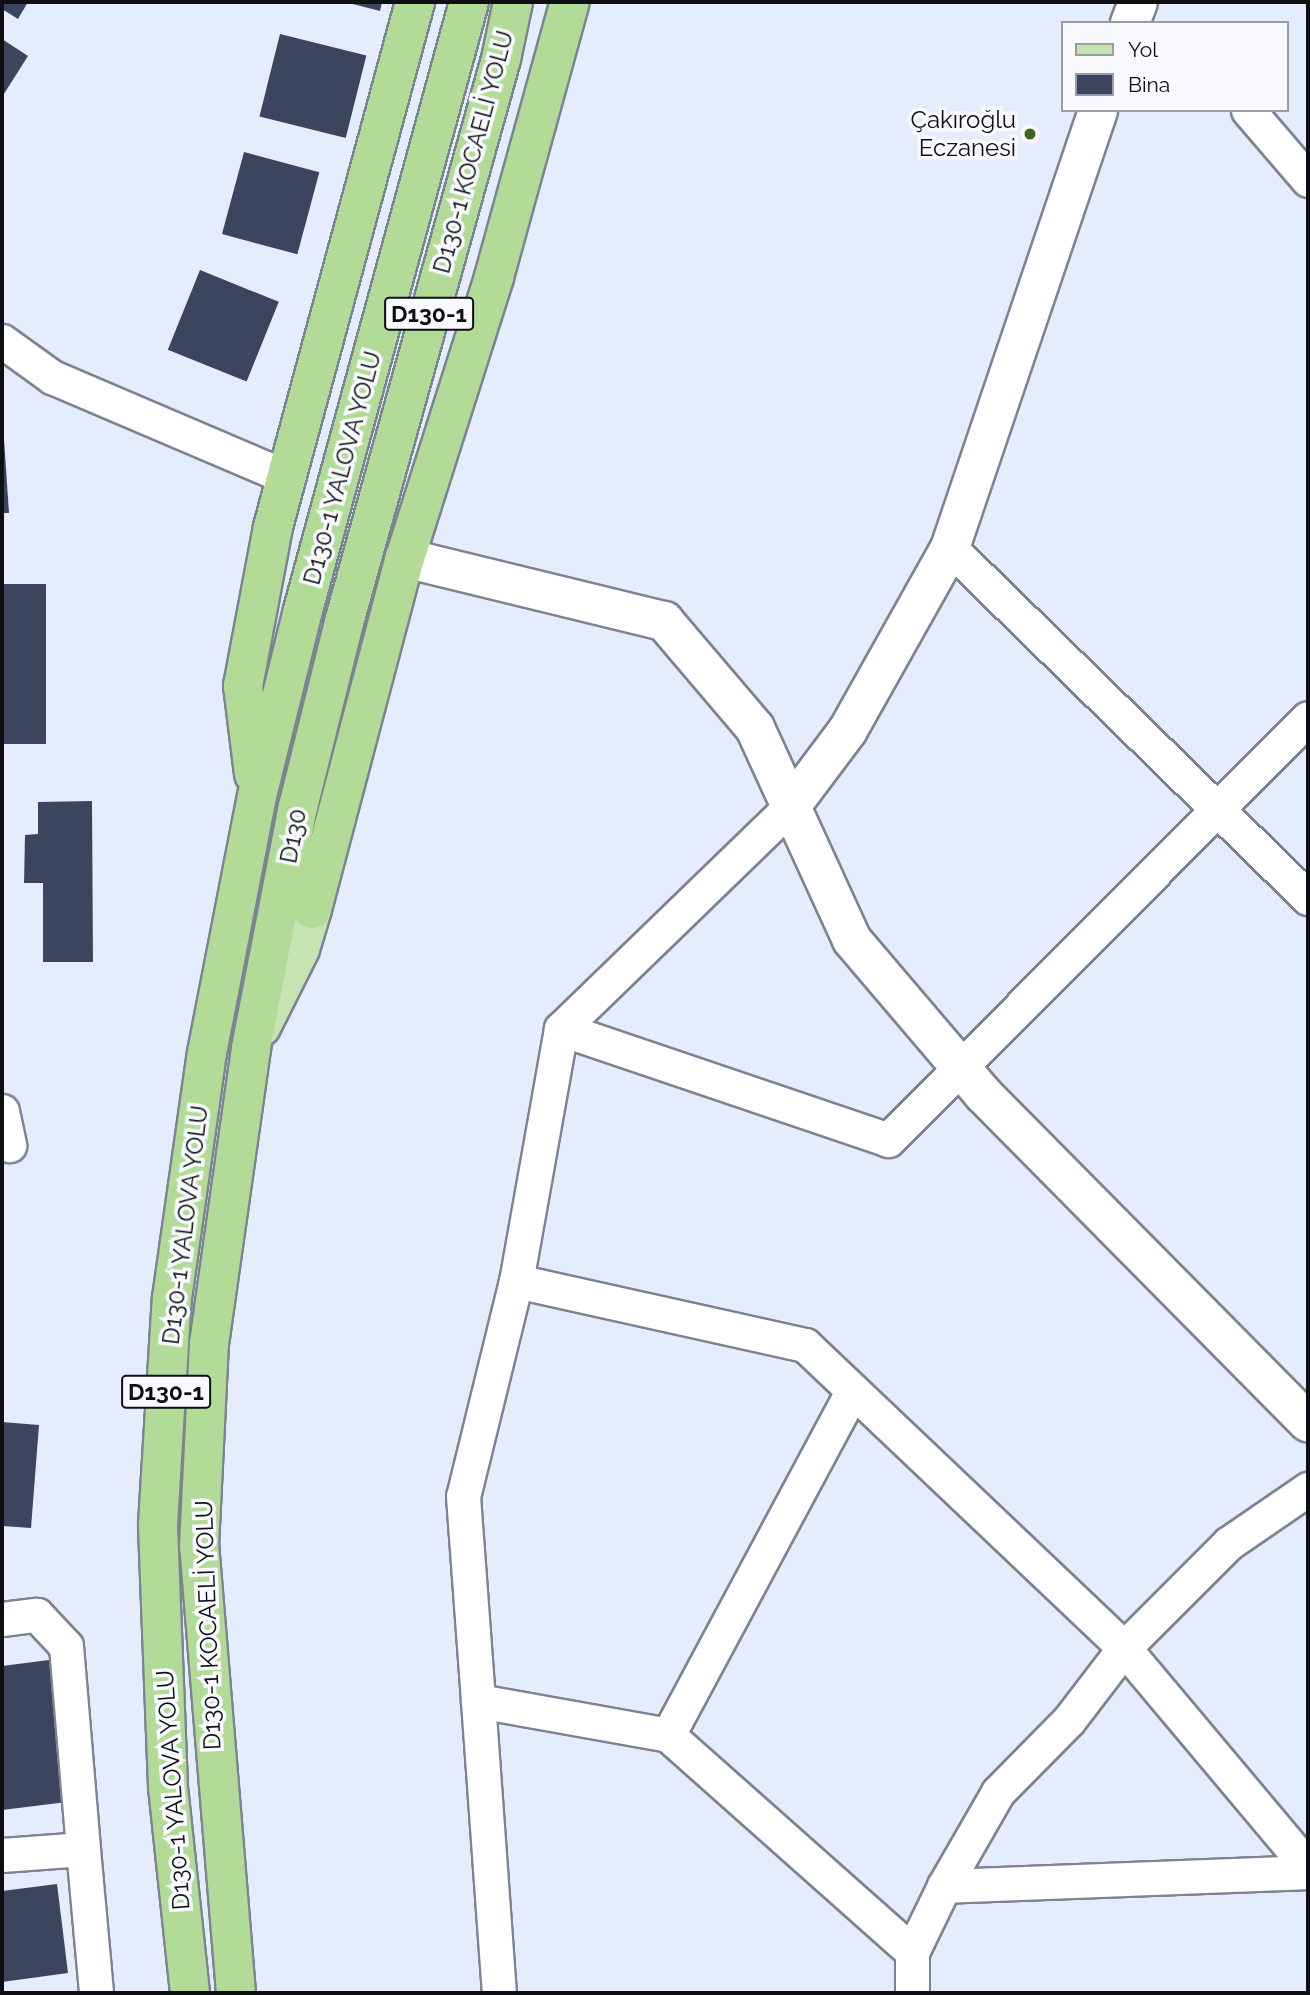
<!DOCTYPE html>
<html>
<head>
<meta charset="utf-8">
<style>
  body { margin:0 }
  #map { position:relative; width:1310px; height:1995px; overflow:hidden; background:#e5edfd; font-family:Raleway,sans-serif }
  div>[style] { position:absolute }
  .building>* { inset:0; background:#3b465e; transform-origin:0 0 }
  .roads { filter:drop-shadow(2px 0 #7c8392) drop-shadow(-2px 0 #7c8392) drop-shadow(0 2px #7c8392) drop-shadow(0 -2px #7c8392) }
  .minor>* { height:33px; margin:-16.5px; padding:0 16.5px; transform-origin:16.5px; border-radius:16.5px; background:#fff }
  .tertiary>* { height:38px; margin:-19px; padding:0 19px; transform-origin:19px; border-radius:19px; background:#fff }
  .primary>* { height:38px; margin:-19px; padding:0 19px; transform-origin:19px; border-radius:19px; background:#c5e4b2 }
  .trunk>* { height:38px; margin:-19px; padding:0 19px; transform-origin:19px; border-radius:19px; background:#b2db98 }
  .dots>* { width:19px; height:19px; translate:-50% -50%; box-sizing:border-box; border:4px solid #f8fafd; border-radius:50% }
  span { translate:-50% -50%; white-space:nowrap; text-align:center; line-height:1.15; -webkit-text-stroke:7px #f8fafd; paint-order:stroke }
  .shield-label span { padding:2px 5px; background:#f8fafd; border:2px solid; border-radius:5px; -webkit-text-stroke-width:0 }
  .shield-label { font-size:23px; color:#0d0f14; font-weight:700 }
  .poi-label { font-size:24px; color:#0d0f14 }
  .right { translate:-100% -50%; text-align:right }
  .street-label { font-size:24px; color:#0d0f14 }
  .frame { position:absolute; inset:0; border:4px solid #0d0f14; pointer-events:none }
  .legend { position:absolute; left:1061px; top:21px; width:228px; height:91px; box-sizing:border-box; background:#f8fafd; border:2px solid #9a9ca0; margin:0; padding:9px 12px; list-style:none; font-size:21px; color:#0d0f14 }
  .legend li { display:flex; align-items:center; gap:14px; height:35px }
  .legend b { width:35px; border:2px solid #9a9ca0 }
</style>
</head>
<body>
<div id="map">
  <div class="building">
    <i style="clip-path:polygon(2px 2px,28px 2px,18px 19px,2px 9px)"></i>
    <i style="clip-path:polygon(345px 2px,382px 2px,380px 11px)"></i>
    <i style="left:280px;top:34px;width:89px;height:85px;rotate:14deg"></i>
    <i style="clip-path:polygon(2px 39px,28px 56px,2px 97px)"></i>
    <i style="left:244px;top:152px;width:78px;height:85px;rotate:15deg"></i>
    <i style="left:200px;top:270px;width:85px;height:86px;rotate:22deg"></i>
    <i style="clip-path:polygon(2px 439px,4px 439px,9px 513px,2px 513px)"></i>
    <i style="left:2px;top:584px;width:44px;height:160px"></i>
    <i style="clip-path:polygon(92px 801px,93px 962px,43px 962px,43px 883px,24px 883px,25px 835px,38px 834px,38px 802px)"></i>
    <i style="clip-path:polygon(2px 1422px,39px 1425px,31px 1528px,2px 1526px)"></i>
    <i style="clip-path:polygon(49px 1660px,67px 1802px,2px 1810px,2px 1666px)"></i>
    <i style="clip-path:polygon(57px 1884px,68px 1973px,2px 1982px,2px 1891px)"></i>
  </div>
  <div class="roads">
    <div class="minor">
      <i style="left:1248px;top:110px;width:92px;rotate:49.4deg"></i>
      <i style="left:2px;top:341px;width:62px;rotate:35.8deg"></i>
      <i style="left:52px;top:377px;width:254px;rotate:23.1deg"></i>
      <i style="left:950px;top:548px;width:501px;rotate:44.35deg"></i>
      <i style="left:791px;top:806px;width:320px;rotate:135.9deg"></i>
      <i style="left:561px;top:1029px;width:256px;rotate:100.1deg"></i>
      <i style="left:516px;top:1281px;width:221px;rotate:103.8deg"></i>
      <i style="left:463px;top:1496px;width:206px;rotate:85.8deg"></i>
      <i style="left:478px;top:1701px;width:193px;rotate:10.1deg"></i>
      <i style="left:668px;top:1735px;width:327px;rotate:41.6deg"></i>
      <i style="left:561px;top:1029px;width:345px;rotate:18.7deg"></i>
      <i style="left:888px;top:1140px;width:595px;rotate:-45.14deg"></i>
      <i style="left:2px;top:1111px;width:35px;rotate:78deg"></i>
      <i style="left:516px;top:1281px;width:296px;rotate:12.5deg"></i>
      <i style="left:805px;top:1345px;width:440px;rotate:43.5deg"></i>
      <i style="left:1124px;top:1648px;width:286px;rotate:50deg"></i>
      <i style="left:2px;top:1619px;width:35px;rotate:-7deg"></i>
      <i style="left:37px;top:1615px;width:42px;rotate:46.9deg"></i>
      <i style="left:66px;top:1646px;width:204px;rotate:85.2deg"></i>
      <i style="left:478px;top:1701px;width:293px;rotate:85.9deg"></i>
      <i style="left:668px;top:1735px;width:391px;rotate:-61.8deg"></i>
      <i style="left:2px;top:1855px;width:81px;rotate:-4.2deg"></i>
      <i style="left:83px;top:1849px;width:145px;rotate:84.8deg"></i>
      <i style="left:944px;top:1886px;width:364px;rotate:-2.2deg"></i>
      <i style="left:912px;top:1993px;width:41px;rotate:-90deg"></i>
      <i style="left:912px;top:1952px;width:73px;rotate:-64.1deg"></i>
      <i style="left:944px;top:1886px;width:108px;rotate:-60.1deg"></i>
      <i style="left:998px;top:1792px;width:101px;rotate:-45.4deg"></i>
      <i style="left:1069px;top:1720px;width:91px;rotate:-52.6deg"></i>
      <i style="left:1124px;top:1648px;width:148px;rotate:-45deg"></i>
      <i style="left:1229px;top:1543px;width:96px;rotate:-34.4deg"></i>
    </div>
    <div class="tertiary">
      <i style="left:1130px;top:23px;width:22px;rotate:-69deg"></i>
      <i style="left:405px;top:558px;width:267px;rotate:13.7deg"></i>
      <i style="left:664px;top:621px;width:140px;rotate:49.6deg"></i>
      <i style="left:755px;top:728px;width:233px;rotate:65.4deg"></i>
      <i style="left:852px;top:940px;width:202px;rotate:49.6deg"></i>
      <i style="left:983px;top:1094px;width:462px;rotate:45.3deg"></i>
      <i style="left:791px;top:806px;width:95px;rotate:-53.1deg"></i>
      <i style="left:848px;top:730px;width:209px;rotate:-60.7deg"></i>
      <i style="left:950px;top:548px;width:462px;rotate:-71.3deg"></i>
    </div>
    <div class="primary">
      <i style="left:261px;top:1027px;width:87px;rotate:-63.4deg"></i>
      <i style="left:300px;top:949px;width:42px;rotate:-73.3deg"></i>
    </div>
    <div class="trunk">
      <i style="left:254px;top:774px;width:89px;rotate:-97.1deg"></i>
      <i style="left:243px;top:686px;width:162px;rotate:-79.3deg"></i>
      <i style="left:273px;top:527px;width:544px;rotate:-74.86deg"></i>
      <i style="left:312px;top:909px;width:363px;rotate:-75.2deg"></i>
      <i style="left:405px;top:558px;width:295px;rotate:-72.4deg"></i>
      <i style="left:494px;top:277px;width:285px;rotate:-74.6deg"></i>
      <i style="left:190px;top:1993px;width:207px;rotate:-96.1deg"></i>
      <i style="left:168px;top:1787px;width:263px;rotate:-92.2deg"></i>
      <i style="left:158px;top:1524px;width:226px;rotate:-86.5deg"></i>
      <i style="left:172px;top:1298px;width:247px;rotate:-81.9deg"></i>
      <i style="left:207px;top:1053px;width:262px;rotate:-79deg"></i>
      <i style="left:257px;top:796px;width:192px;rotate:-76.1deg"></i>
      <i style="left:303px;top:610px;width:630px;rotate:-74.73deg"></i>
      <i style="left:236px;top:1993px;width:448px;rotate:-94.7deg"></i>
      <i style="left:199px;top:1547px;width:203px;rotate:-87.2deg"></i>
      <i style="left:209px;top:1344px;width:299px;rotate:-81.9deg"></i>
      <i style="left:251px;top:1048px;width:246px;rotate:-79deg"></i>
      <i style="left:298px;top:807px;width:187px;rotate:-76deg"></i>
      <i style="left:343px;top:626px;width:589px;rotate:-74.43deg"></i>
      <i style="left:501px;top:59px;width:58px;rotate:-78.1deg"></i>
    </div>
  </div>
  <div class="dots">
    <i style="left:1030px;top:134px;background:#3e6622"></i>
  </div>
  <div class="shield-label">
    <span style="left:429px;top:314px">D130-1</span>
    <span style="left:166px;top:1392px">D130-1</span>
  </div>
  <div class="poi-label">
    <span class="right" style="left:1016px;top:134px">Çakıroğlu<br>Eczanesi</span>
  </div>
  <div class="street-label">
    <span style="left:473px;top:152px;rotate:-75deg">D130-1 KOCAELİ YOLU</span>
    <span style="left:342px;top:468px;rotate:-75deg">D130-1 YALOVA YOLU</span>
    <span style="left:293px;top:836px;rotate:-79deg">D130</span>
    <span style="left:185px;top:1225px;rotate:-83deg">D130-1 YALOVA YOLU</span>
    <span style="left:208px;top:1625px;rotate:-92deg">D130-1 KOCAELİ YOLU</span>
    <span style="left:173px;top:1790px;rotate:-94deg">D130-1 YALOVA YOLU</span>
  </div>
  <div class="frame"></div>
  <ul class="legend">
  <li><b style="height:9px;background:#c5e4b2"></b>Yol</li>
  <li><b style="height:19px;background:#3b465e"></b>Bina</li>
  </ul>
</div>
</body>
</html>
